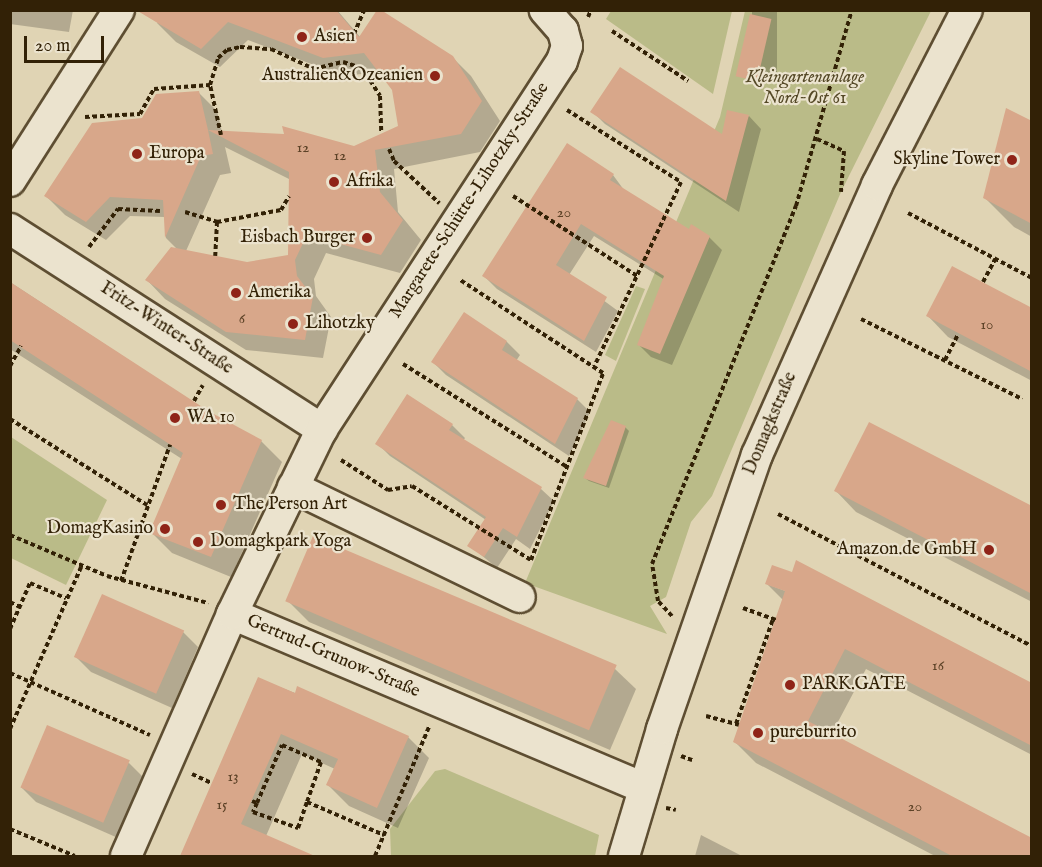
<!DOCTYPE html>
<html>
<head>
<meta charset="utf-8">
<style>
  body { margin:0 }
  #map { position:relative; width:1042px; height:867px; overflow:hidden; background:#e0d4b4; font-family:"IM FELL English",serif }
  div>[style] { position:absolute }
  .green>* { inset:0; background:#babb88 }
  .shadow>* { inset:0; background:#0003; transform-origin:0 0 }
  .building>* { inset:0; background:#d8a78a; transform-origin:0 0 }
  .path>* { height:4px; margin-top:-2px; transform-origin:0; background:repeating-linear-gradient(90deg,#322106 0 4.5px,transparent 0 7.5px) }
  .roads { filter:drop-shadow(2px 0 #5e4e32) drop-shadow(-2px 0 #5e4e32) drop-shadow(0 2px #5e4e32) drop-shadow(0 -2px #5e4e32) }
  .minor>* { height:30px; margin:-15px; padding:0 15px; transform-origin:15px; border-radius:15px; background:#ebe3ce }
  .dots>* { width:16px; height:16px; translate:-50% -50%; box-sizing:border-box; border:3px solid #ebe3ce; border-radius:50% }
  span { translate:-50% -50%; white-space:nowrap; text-align:center; line-height:1.15; -webkit-text-stroke:4.5px #ebe3ce; paint-order:stroke }
  .number-label { font-size:15px; color:#5c4227 }
  .number-label span { -webkit-text-stroke-width:0 }
  .poi-label { font-size:18px; color:#322106 }
  .left { translate:0 -50%; text-align:left }
  .right { translate:-100% -50%; text-align:right }
  .park-label { font-size:18px; color:#544826; font-style:italic }
  .street-label { font-size:18px; color:#322106 }
  .frame { position:absolute; inset:0; border:12px solid #322106; pointer-events:none }
  .scale { position:absolute; left:24px; top:36px; width:80px; height:27px; box-sizing:border-box; border:3px solid #322106; border-top:0; padding-left:8px; font-size:18px; line-height:21px; white-space:nowrap; color:#322106; -webkit-text-stroke:4px #ebe3ce; paint-order:stroke }
</style>
</head>
<body>
<div id="map">
  <div class="green">
    <i style="clip-path:polygon(611px 11px,732px 11px,713px 94px,606px 19px)"></i>
    <i style="clip-path:polygon(745px 11px,931px 11px,841px 192px,712px 496px,691px 522px,666px 597px,650px 606px,667px 634px,525px 583px,720px 117px)"></i>
    <i style="clip-path:polygon(636px 286px,645px 289px,616px 361px,605px 355px)"></i>
    <i style="clip-path:polygon(11px 437px,107px 500px,66px 585px,11px 558px)"></i>
    <i style="clip-path:polygon(445px 769px,599px 835px,595px 856px,391px 856px,390px 829px,435px 771px)"></i>
  </div>
  <div class="shadow">
    <i style="clip-path:polygon(10px 10px,73px 10px,69px 32px,10px 24px)"></i>
    <i style="clip-path:polygon(evenodd,165px 10px,337px 10px,361px 38px,452px 57px,471px 76px,500px 121px,480px 152px,394px 169px,398px 212px,421px 240px,400px 273px,326px 253px,314px 279px,316px 296px,331px 317px,323px 358px,246px 350px,165px 299px,147px 280px,178px 250px,166px 238px,165px 217px,130px 216px,106px 240px,65px 215px,46px 196px,143px 119px,198px 92px,217px 111px,222px 132px,354px 148px,400px 127px,394px 90px,380px 72px,343px 76px,248px 40px,220px 67px,176px 42px,157px 23px,165px 10px,225px 147px,291px 180px,290px 256px,247px 263px,186px 251px,220px 175px,231px 173px,225px 147px)"></i>
    <i style="left:752px;top:10px;width:25px;height:67px"></i>
    <i style="clip-path:polygon(592px 111px,723px 136px,749px 116px,761px 129px,739px 212px,605px 124px)"></i>
    <i style="clip-path:polygon(1032px 123px,1032px 237px,1014px 227px,984px 197px)"></i>
    <i style="clip-path:polygon(567px 145px,613px 175px,624px 190px,690px 231px,709px 237px,722px 250px,672px 365px,651px 357px,639px 345px,665px 280px,594px 236px,569px 275px,618px 311px,596px 352px,497px 289px,484px 276px)"></i>
    <i style="clip-path:polygon(10px 282px,209px 413px,261px 441px,282px 462px,231px 577px,172px 553px,151px 532px,182px 459px,10px 349px)"></i>
    <i style="clip-path:polygon(1032px 309px,1032px 381px,948px 337px,928px 316px)"></i>
    <i style="clip-path:polygon(464px 314px,507px 342px,520px 355px,516px 361px,577px 399px,590px 412px,569px 456px,446px 375px,433px 362px)"></i>
    <i style="clip-path:polygon(452px 425px,465px 438px,463px 441px,541px 489px,554px 501px,530px 549px,516px 539px,497px 568px,469px 545px,486px 520px,390px 456px,377px 443px)"></i>
    <i style="clip-path:polygon(625px 427px,629px 431px,609px 488px,589px 481px,585px 478px)"></i>
    <i style="clip-path:polygon(836px 491px,1032px 508px,1032px 602px,856px 512px)"></i>
    <i style="clip-path:polygon(767px 584px,1032px 685px,1032px 755px,866px 669px,831px 735px,1032px 839px,1032px 856px,935px 856px,756px 763px,735px 742px,784px 601px)"></i>
    <i style="clip-path:polygon(288px 601px,615px 669px,636px 689px,610px 750px,309px 622px)"></i>
    <i style="clip-path:polygon(183px 632px,198px 647px,172px 708px,91px 672px,76px 657px)"></i>
    <i style="clip-path:polygon(259px 679px,408px 737px,429px 758px,398px 828px,349px 806px,328px 785px,335px 769px,302px 754px,266px 836px,310px 856px,181px 856px)"></i>
    <i style="clip-path:polygon(129px 763px,144px 778px,118px 838px,36px 802px,21px 787px)"></i>
    <i style="clip-path:polygon(701px 835px,742px 856px,695px 856px)"></i>
  </div>
  <div class="building">
    <i style="clip-path:polygon(136px 10px,336px 10px,359px 37px,377px 10px,381px 10px,453px 56px,482px 101px,461px 134px,375px 150px,380px 192px,403px 220px,381px 255px,307px 235px,295px 260px,297px 276px,313px 297px,305px 340px,226px 332px,145px 280px,171px 247px,247px 262px,288px 255px,289px 172px,208px 130px,213px 154px,201px 156px,165px 238px,163px 200px,110px 197px,86px 222px,44px 196px,92px 123px,142px 118px,156px 94px,199px 91px,208px 130px,284px 134px,282px 126px,354px 146px,398px 126px,392px 90px,364px 53px,323px 58px,228px 22px,201px 49px)"></i>
    <i style="left:750px;top:14px;width:22px;height:64px;rotate:13deg"></i>
    <i style="clip-path:polygon(620px 67px,722px 134px,727px 110px,749px 115px,726px 201px,590px 112px)"></i>
    <i style="clip-path:polygon(1006px 108px,1032px 121px,1032px 224px,983px 198px)"></i>
    <i style="clip-path:polygon(567px 143px,614px 174px,610px 180px,689px 229px,691px 224px,710px 236px,660px 354px,637px 345px,664px 276px,581px 224px,556px 265px,607px 297px,584px 341px,482px 276px)"></i>
    <i style="clip-path:polygon(952px 266px,1032px 308px,1032px 372px,926px 316px)"></i>
    <i style="clip-path:polygon(10px 282px,210px 412px,262px 440px,211px 557px,149px 533px,183px 453px,10px 340px)"></i>
    <i style="clip-path:polygon(464px 312px,507px 341px,502px 350px,578px 398px,555px 444px,431px 362px)"></i>
    <i style="clip-path:polygon(407px 394px,453px 424px,449px 430px,542px 487px,517px 537px,503px 528px,484px 557px,467px 546px,486px 517px,375px 444px)"></i>
    <i style="clip-path:polygon(611px 420px,626px 426px,606px 486px,583px 478px)"></i>
    <i style="clip-path:polygon(869px 422px,1032px 506px,1032px 594px,834px 491px)"></i>
    <i style="left:313px;top:536px;width:330px;height:71px;rotate:23deg"></i>
    <i style="clip-path:polygon(796px 560px,1032px 683px,1032px 746px,845px 649px,808px 721px,1032px 838px,1032px 856px,952px 856px,733px 742px,785px 591px,765px 584px,772px 565px,792px 572px)"></i>
    <i style="left:102px;top:594px;width:90px;height:69px;rotate:24deg"></i>
    <i style="clip-path:polygon(258px 677px,295px 693px,297px 686px,409px 736px,377px 808px,326px 785px,338px 759px,281px 734px,241px 824px,315px 856px,180px 856px)"></i>
    <i style="left:47px;top:725px;width:90px;height:68px;rotate:23deg"></i>
  </div>
  <div class="path">
    <i style="left:588px;top:17px;width:8px;rotate:-67deg"></i>
    <i style="left:612px;top:31px;width:91px;rotate:33.3deg"></i>
    <i style="left:351px;top:41px;width:34px;rotate:-67deg"></i>
    <i style="left:567px;top:110px;width:135px;rotate:32.3deg"></i>
    <i style="left:681px;top:182px;width:204px;rotate:115.2deg"></i>
    <i style="left:85px;top:117px;width:55px;rotate:-3.1deg"></i>
    <i style="left:140px;top:114px;width:29px;rotate:-61deg"></i>
    <i style="left:154px;top:89px;width:56px;rotate:-4.1deg"></i>
    <i style="left:221px;top:135px;width:51px;rotate:-102.4deg"></i>
    <i style="left:210px;top:85px;width:28px;rotate:-73deg"></i>
    <i style="left:218px;top:58px;width:12px;rotate:-42deg"></i>
    <i style="left:227px;top:50px;width:13px;rotate:-13deg"></i>
    <i style="left:240px;top:47px;width:31px;rotate:4deg"></i>
    <i style="left:271px;top:49px;width:47px;rotate:24.9deg"></i>
    <i style="left:314px;top:69px;width:30px;rotate:-14deg"></i>
    <i style="left:343px;top:62px;width:20px;rotate:18deg"></i>
    <i style="left:362px;top:68px;width:33px;rotate:57deg"></i>
    <i style="left:380px;top:96px;width:37px;rotate:88deg"></i>
    <i style="left:817px;top:139px;width:30px;rotate:24deg"></i>
    <i style="left:844px;top:151px;width:41px;rotate:94.2deg"></i>
    <i style="left:389px;top:149px;width:13px;rotate:67deg"></i>
    <i style="left:394px;top:161px;width:62px;rotate:43deg"></i>
    <i style="left:513px;top:196px;width:148px;rotate:32.8deg"></i>
    <i style="left:185px;top:212px;width:34px;rotate:17deg"></i>
    <i style="left:217px;top:222px;width:34px;rotate:93deg"></i>
    <i style="left:908px;top:213px;width:140px;rotate:27.7deg"></i>
    <i style="left:217px;top:222px;width:65px;rotate:-10.6deg"></i>
    <i style="left:281px;top:210px;width:16px;rotate:-60deg"></i>
    <i style="left:89px;top:247px;width:48px;rotate:-52.7deg"></i>
    <i style="left:118px;top:209px;width:42px;rotate:2.7deg"></i>
    <i style="left:983px;top:282px;width:26px;rotate:-62deg"></i>
    <i style="left:861px;top:319px;width:180px;rotate:26.4deg"></i>
    <i style="left:945px;top:360px;width:29px;rotate:-63deg"></i>
    <i style="left:403px;top:364px;width:194px;rotate:32.1deg"></i>
    <i style="left:10px;top:366px;width:23px;rotate:-61deg"></i>
    <i style="left:194px;top:401px;width:18px;rotate:-61deg"></i>
    <i style="left:10px;top:419px;width:162px;rotate:32.1deg"></i>
    <i style="left:341px;top:460px;width:56px;rotate:32.6deg"></i>
    <i style="left:388px;top:490px;width:24px;rotate:-9deg"></i>
    <i style="left:412px;top:486px;width:140px;rotate:31.9deg"></i>
    <i style="left:531px;top:560px;width:200px;rotate:-68.9deg"></i>
    <i style="left:603px;top:373px;width:172px;rotate:-146.9deg"></i>
    <i style="left:778px;top:514px;width:286px;rotate:27.5deg"></i>
    <i style="left:10px;top:535px;width:105px;rotate:22.9deg"></i>
    <i style="left:107px;top:576px;width:105px;rotate:15deg"></i>
    <i style="left:121px;top:581px;width:145px;rotate:-70.2deg"></i>
    <i style="left:10px;top:602px;width:11px;rotate:27deg"></i>
    <i style="left:743px;top:608px;width:35px;rotate:20deg"></i>
    <i style="left:672px;top:616px;width:21px;rotate:-133deg"></i>
    <i style="left:658px;top:601px;width:37px;rotate:-99deg"></i>
    <i style="left:652px;top:564px;width:386px;rotate:-68.1deg"></i>
    <i style="left:796px;top:206px;width:204px;rotate:-74.1deg"></i>
    <i style="left:10px;top:629px;width:50px;rotate:-66.5deg"></i>
    <i style="left:30px;top:583px;width:39px;rotate:23deg"></i>
    <i style="left:10px;top:673px;width:153px;rotate:23.9deg"></i>
    <i style="left:706px;top:716px;width:34px;rotate:15deg"></i>
    <i style="left:736px;top:724px;width:111px;rotate:-70.6deg"></i>
    <i style="left:10px;top:729px;width:177px;rotate:-66.3deg"></i>
    <i style="left:681px;top:756px;width:12px;rotate:20deg"></i>
    <i style="left:192px;top:774px;width:21px;rotate:25deg"></i>
    <i style="left:252px;top:801px;width:5px;rotate:22deg"></i>
    <i style="left:257px;top:803px;width:63px;rotate:-66.7deg"></i>
    <i style="left:282px;top:745px;width:43px;rotate:23.6deg"></i>
    <i style="left:321px;top:762px;width:42px;rotate:109.3deg"></i>
    <i style="left:257px;top:803px;width:10px;rotate:114deg"></i>
    <i style="left:253px;top:812px;width:48px;rotate:19.6deg"></i>
    <i style="left:298px;top:828px;width:28px;rotate:-71deg"></i>
    <i style="left:307px;top:802px;width:84px;rotate:23.2deg"></i>
    <i style="left:666px;top:808px;width:10px;rotate:11deg"></i>
    <i style="left:10px;top:829px;width:70px;rotate:22.6deg"></i>
    <i style="left:375px;top:856px;width:140px;rotate:-67.3deg"></i>
  </div>
  <div class="roads">
    <div class="minor">
      <i style="left:10px;top:181px;width:203px;rotate:-57.5deg"></i>
      <i style="left:10px;top:229px;width:371px;rotate:32.7deg"></i>
      <i style="left:293px;top:487px;width:252px;rotate:25.9deg"></i>
      <i style="left:232px;top:614px;width:447px;rotate:22.9deg"></i>
      <i style="left:126px;top:856px;width:264px;rotate:-66.3deg"></i>
      <i style="left:232px;top:614px;width:206px;rotate:-64.1deg"></i>
      <i style="left:322px;top:429px;width:439px;rotate:-56.9deg"></i>
      <i style="left:562px;top:61px;width:16px;rotate:-72deg"></i>
      <i style="left:567px;top:46px;width:16px;rotate:-105deg"></i>
      <i style="left:563px;top:31px;width:28px;rotate:-131deg"></i>
      <i style="left:624px;top:856px;width:133px;rotate:-73.3deg"></i>
      <i style="left:662px;top:729px;width:290px;rotate:-70.9deg"></i>
      <i style="left:757px;top:455px;width:295px;rotate:-66deg"></i>
      <i style="left:877px;top:185px;width:197px;rotate:-62.8deg"></i>
    </div>
  </div>
  <div class="dots">
    <i style="left:302px;top:37px;background:#8f2418"></i>
    <i style="left:435px;top:76px;background:#8f2418"></i>
    <i style="left:137px;top:154px;background:#8f2418"></i>
    <i style="left:1012px;top:160px;background:#8f2418"></i>
    <i style="left:334px;top:182px;background:#8f2418"></i>
    <i style="left:367px;top:238px;background:#8f2418"></i>
    <i style="left:236px;top:293px;background:#8f2418"></i>
    <i style="left:293px;top:324px;background:#8f2418"></i>
    <i style="left:175px;top:418px;background:#8f2418"></i>
    <i style="left:221px;top:505px;background:#8f2418"></i>
    <i style="left:165px;top:529px;background:#8f2418"></i>
    <i style="left:198px;top:542px;background:#8f2418"></i>
    <i style="left:989px;top:550px;background:#8f2418"></i>
    <i style="left:790px;top:685px;background:#8f2418"></i>
    <i style="left:758px;top:733px;background:#8f2418"></i>
  </div>
  <div class="number-label">
    <span style="left:303px;top:148px">12</span>
    <span style="left:340px;top:156px">12</span>
    <span style="left:564px;top:213px">20</span>
    <span style="left:242px;top:319px">6</span>
    <span style="left:987px;top:325px">10</span>
    <span style="left:938px;top:666px">16</span>
    <span style="left:233px;top:777px">13</span>
    <span style="left:222px;top:805px">15</span>
    <span style="left:915px;top:807px">20</span>
  </div>
  <div class="poi-label">
    <span class="left" style="left:314px;top:37px">Asien</span>
    <span class="right" style="left:423px;top:76px">Australien&amp;Ozeanien</span>
    <span class="left" style="left:149px;top:154px">Europa</span>
    <span class="right" style="left:1000px;top:160px">Skyline Tower</span>
    <span class="left" style="left:346px;top:182px">Afrika</span>
    <span class="right" style="left:355px;top:238px">Eisbach Burger</span>
    <span class="left" style="left:248px;top:293px">Amerika</span>
    <span class="left" style="left:305px;top:324px">Lihotzky</span>
    <span class="left" style="left:187px;top:418px">WA 10</span>
    <span class="left" style="left:233px;top:505px">The Person Art</span>
    <span class="right" style="left:153px;top:529px">DomagKasino</span>
    <span class="left" style="left:210px;top:542px">Domagkpark Yoga</span>
    <span class="right" style="left:977px;top:550px">Amazon.de GmbH</span>
    <span class="left" style="left:802px;top:685px">PARK.GATE</span>
    <span class="left" style="left:770px;top:733px">pureburrito</span>
  </div>
  <div class="park-label">
    <span style="left:805px;top:89px">Kleingartenanlage<br>Nord-Ost 61</span>
  </div>
  <div class="street-label">
    <span style="left:470px;top:201px;rotate:-57deg">Margarete-Schütte-Lihotzky-Straße</span>
    <span style="left:166px;top:329px;rotate:33deg">Fritz-Winter-Straße</span>
    <span style="left:771px;top:424px;rotate:-67deg">Domagkstraße</span>
    <span style="left:333px;top:657px;rotate:23deg">Gertrud-Grunow-Straße</span>
  </div>
  <div class="frame"></div>
  <div class="scale">20 m</div>
</div>
</body>
</html>
